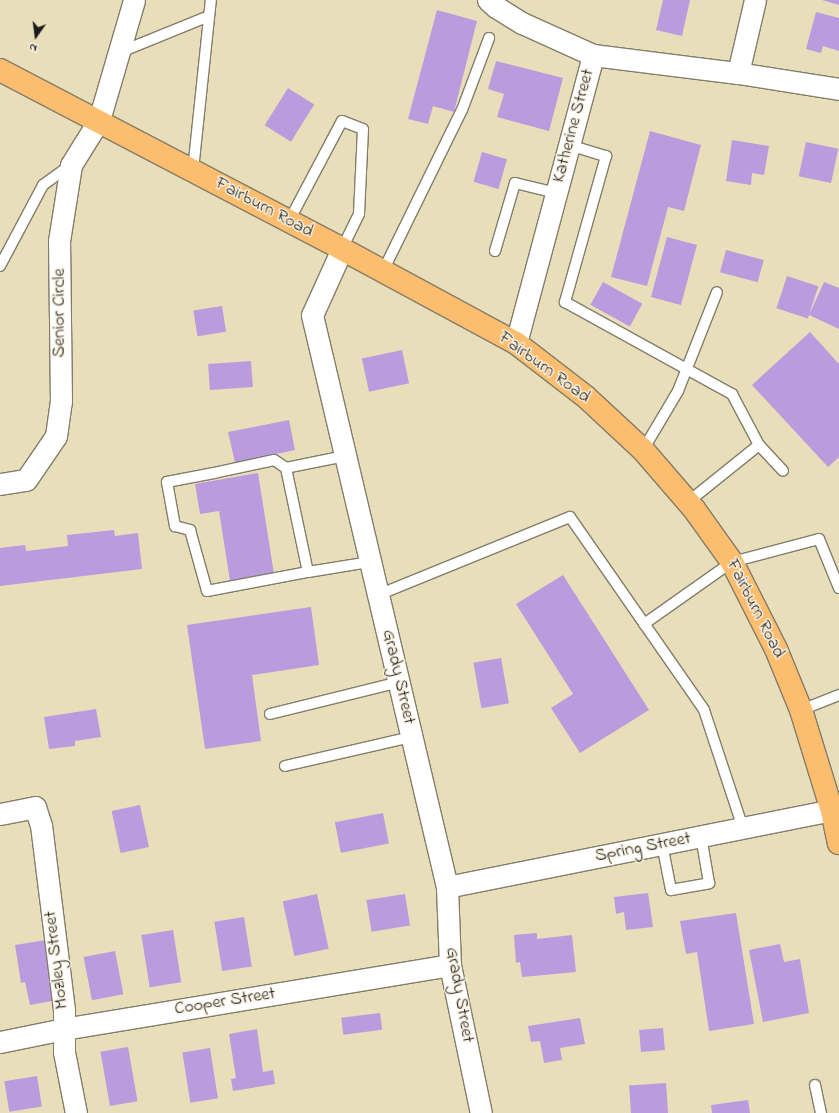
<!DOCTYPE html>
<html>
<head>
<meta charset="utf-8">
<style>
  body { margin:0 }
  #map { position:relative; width:839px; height:1113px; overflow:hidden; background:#e9deba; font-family:"Indie Flower",sans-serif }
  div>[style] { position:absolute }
  .building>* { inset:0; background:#ba9bde; transform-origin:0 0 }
  .roads { filter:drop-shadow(1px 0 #827d6b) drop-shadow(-1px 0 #827d6b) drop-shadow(0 1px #827d6b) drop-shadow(0 -1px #827d6b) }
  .service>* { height:10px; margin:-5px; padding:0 5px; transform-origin:5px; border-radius:5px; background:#fff }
  .minor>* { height:21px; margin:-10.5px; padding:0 10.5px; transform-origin:10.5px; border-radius:10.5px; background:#fff }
  .primary>* { height:22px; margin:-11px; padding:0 11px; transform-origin:11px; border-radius:11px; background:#fcbd6f }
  span { translate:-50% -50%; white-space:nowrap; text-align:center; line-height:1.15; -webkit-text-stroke:3px #fcf5e5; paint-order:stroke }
  .street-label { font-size:18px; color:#1c1c1c }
  .north { position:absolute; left:16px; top:16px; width:40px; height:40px; -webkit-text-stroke:3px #fcf5e5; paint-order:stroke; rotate:194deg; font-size:11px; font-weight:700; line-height:16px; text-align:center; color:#1c1c1c }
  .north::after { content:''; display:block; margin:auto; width:14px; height:18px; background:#1c1c1c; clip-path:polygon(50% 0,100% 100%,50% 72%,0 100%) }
</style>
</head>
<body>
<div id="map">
  <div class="building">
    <i style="clip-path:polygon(663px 0,690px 0,682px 36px,656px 30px)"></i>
    <i style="clip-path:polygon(822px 0,839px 0,839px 5px)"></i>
    <i style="clip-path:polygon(437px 10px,477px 21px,454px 112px,433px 106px,428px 124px,408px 119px)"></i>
    <i style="clip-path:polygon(816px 12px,839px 18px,839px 51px,823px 46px,821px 53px,806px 49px)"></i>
    <i style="clip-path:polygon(496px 61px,563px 78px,549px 131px,497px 117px,504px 94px,488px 89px)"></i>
    <i style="left:288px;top:88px;width:31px;height:44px;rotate:32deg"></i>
    <i style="clip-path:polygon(650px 131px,701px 145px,684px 211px,668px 207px,647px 286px,611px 277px)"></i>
    <i style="clip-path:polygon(732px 140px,769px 146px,764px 175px,752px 173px,751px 185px,726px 181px)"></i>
    <i style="left:806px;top:142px;width:33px;height:35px;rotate:12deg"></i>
    <i style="left:482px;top:152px;width:26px;height:31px;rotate:16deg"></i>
    <i style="left:667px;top:237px;width:31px;height:62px;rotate:15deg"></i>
    <i style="left:726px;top:250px;width:39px;height:23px;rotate:15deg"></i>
    <i style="left:787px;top:276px;width:33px;height:34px;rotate:18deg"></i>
    <i style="left:603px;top:282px;width:45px;height:26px;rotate:29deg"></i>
    <i style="clip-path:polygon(824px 282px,839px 288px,839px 329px,809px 315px)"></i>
    <i style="left:222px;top:306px;width:26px;height:29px;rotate:81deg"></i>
    <i style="clip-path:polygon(810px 332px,839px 364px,839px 457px,828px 467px,752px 385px)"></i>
    <i style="left:402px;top:350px;width:34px;height:41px;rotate:78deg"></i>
    <i style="left:251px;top:361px;width:26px;height:43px;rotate:86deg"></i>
    <i style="clip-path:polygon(289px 420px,295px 450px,257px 458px,258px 463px,236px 467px,228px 432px)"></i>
    <i style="clip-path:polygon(258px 473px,274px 574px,230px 581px,219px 511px,200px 514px,195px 484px)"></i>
    <i style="clip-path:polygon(114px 530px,115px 536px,138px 533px,142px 569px,0 586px,0 548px,25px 545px,26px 551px,68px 546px,67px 535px)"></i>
    <i style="clip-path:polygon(563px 575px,649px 710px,580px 753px,551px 708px,573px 694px,516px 604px)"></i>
    <i style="clip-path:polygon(311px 607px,319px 665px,252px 675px,261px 741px,205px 749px,187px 625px)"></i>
    <i style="left:501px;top:658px;width:46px;height:28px;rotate:80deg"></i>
    <i style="clip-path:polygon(96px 709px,101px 737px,75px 741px,75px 746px,49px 749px,44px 717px)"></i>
    <i style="left:140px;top:805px;width:43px;height:29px;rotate:78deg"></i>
    <i style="left:383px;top:813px;width:31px;height:49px;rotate:79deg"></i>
    <i style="clip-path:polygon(648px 893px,653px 927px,626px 930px,624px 912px,616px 914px,614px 897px)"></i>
    <i style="left:317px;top:894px;width:56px;height:35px;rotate:78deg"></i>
    <i style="left:405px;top:894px;width:32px;height:39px;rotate:81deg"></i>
    <i style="clip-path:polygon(736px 913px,754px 1024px,709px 1031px,697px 952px,686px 954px,680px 921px)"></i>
    <i style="left:244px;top:917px;width:50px;height:30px;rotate:81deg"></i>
    <i style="left:173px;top:930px;width:53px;height:32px;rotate:81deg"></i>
    <i style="clip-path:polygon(537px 933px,537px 939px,572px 935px,576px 972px,522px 977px,520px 962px,516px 963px,514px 935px)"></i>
    <i style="clip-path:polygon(46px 940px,57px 1000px,30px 1005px,25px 982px,21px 983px,15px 945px)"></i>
    <i style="clip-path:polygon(780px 944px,784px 962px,800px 959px,809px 1013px,763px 1022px,749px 950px)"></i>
    <i style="left:115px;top:951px;width:44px;height:32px;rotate:79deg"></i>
    <i style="left:380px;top:1013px;width:17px;height:39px;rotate:83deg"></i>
    <i style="clip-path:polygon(580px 1018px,585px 1044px,560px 1048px,562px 1060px,544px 1063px,540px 1041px,531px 1042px,528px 1026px)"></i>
    <i style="left:663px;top:1028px;width:22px;height:24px;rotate:85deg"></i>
    <i style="clip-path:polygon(257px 1029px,263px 1072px,273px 1070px,275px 1084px,233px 1091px,231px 1079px,236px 1078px,229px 1034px)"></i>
    <i style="left:128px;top:1047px;width:55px;height:28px;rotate:80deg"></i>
    <i style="left:210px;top:1048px;width:51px;height:28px;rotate:81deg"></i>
    <i style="left:37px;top:1076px;width:31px;height:33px;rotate:81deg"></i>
    <i style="left:666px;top:1083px;width:30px;height:37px;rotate:86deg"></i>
    <i style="clip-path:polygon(748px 1100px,750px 1113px,712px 1113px,711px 1105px)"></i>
  </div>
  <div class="roads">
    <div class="service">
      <i style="left:118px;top:53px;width:98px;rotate:-22.1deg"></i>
      <i style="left:569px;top:145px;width:39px;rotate:17deg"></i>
      <i style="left:606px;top:156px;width:152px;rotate:105.7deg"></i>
      <i style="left:565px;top:302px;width:191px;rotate:28.9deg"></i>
      <i style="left:732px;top:394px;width:58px;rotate:62.1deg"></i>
      <i style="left:759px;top:445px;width:35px;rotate:47deg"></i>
      <i style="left:193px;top:170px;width:171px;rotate:-84deg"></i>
      <i style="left:289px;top:221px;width:113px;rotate:-62.1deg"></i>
      <i style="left:342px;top:121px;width:22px;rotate:21deg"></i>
      <i style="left:363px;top:129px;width:85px;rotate:92.7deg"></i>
      <i style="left:359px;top:214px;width:39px;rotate:116deg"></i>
      <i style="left:495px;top:251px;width:71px;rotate:-73.6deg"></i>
      <i style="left:515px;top:183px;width:42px;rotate:13.7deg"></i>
      <i style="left:0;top:266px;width:92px;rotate:-62deg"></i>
      <i style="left:43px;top:185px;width:32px;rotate:-36deg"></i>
      <i style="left:383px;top:271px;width:179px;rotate:-63.9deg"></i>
      <i style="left:462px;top:110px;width:77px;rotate:-69.4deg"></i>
      <i style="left:643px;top:450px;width:69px;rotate:-59.3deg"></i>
      <i style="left:678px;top:391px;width:106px;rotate:-68.5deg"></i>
      <i style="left:345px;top:456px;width:60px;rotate:168.5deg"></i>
      <i style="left:286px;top:468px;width:106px;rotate:78.1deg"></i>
      <i style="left:308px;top:572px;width:63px;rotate:-9.2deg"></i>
      <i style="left:286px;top:468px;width:14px;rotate:-146deg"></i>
      <i style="left:274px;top:460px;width:61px;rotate:167.8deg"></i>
      <i style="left:214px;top:473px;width:48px;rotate:169.2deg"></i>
      <i style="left:167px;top:482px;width:45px;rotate:79.7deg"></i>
      <i style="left:175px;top:526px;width:16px;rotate:15deg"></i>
      <i style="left:190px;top:530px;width:63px;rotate:74.4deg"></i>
      <i style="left:207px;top:591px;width:103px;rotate:-10.7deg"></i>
      <i style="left:688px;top:502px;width:91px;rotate:-38.8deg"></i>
      <i style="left:378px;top:595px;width:207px;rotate:-22.1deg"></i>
      <i style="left:570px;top:517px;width:235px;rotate:55.2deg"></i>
      <i style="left:704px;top:710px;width:124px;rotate:71.7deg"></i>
      <i style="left:644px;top:624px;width:108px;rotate:-35.2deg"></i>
      <i style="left:732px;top:562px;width:90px;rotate:-14.8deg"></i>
      <i style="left:819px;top:539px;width:53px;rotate:67.8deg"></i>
      <i style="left:801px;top:710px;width:41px;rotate:-21.5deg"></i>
      <i style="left:270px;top:714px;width:133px;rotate:-13.9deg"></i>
      <i style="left:285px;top:766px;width:130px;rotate:-12.9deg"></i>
      <i style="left:662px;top:844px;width:47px;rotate:78.9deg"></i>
      <i style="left:671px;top:890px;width:39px;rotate:-10deg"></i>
      <i style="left:709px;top:883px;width:48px;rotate:-99.7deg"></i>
      <i style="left:815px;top:1085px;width:29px;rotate:78deg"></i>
    </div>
    <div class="minor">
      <i style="left:488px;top:0;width:11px;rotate:41deg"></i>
      <i style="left:496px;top:7px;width:31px;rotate:32deg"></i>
      <i style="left:522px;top:23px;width:78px;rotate:24.3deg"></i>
      <i style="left:593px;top:55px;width:146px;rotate:7.1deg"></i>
      <i style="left:738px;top:73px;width:102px;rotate:9deg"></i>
      <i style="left:738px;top:73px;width:75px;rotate:-76.9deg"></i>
      <i style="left:342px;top:249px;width:72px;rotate:114.4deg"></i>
      <i style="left:312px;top:315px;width:588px;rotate:76.72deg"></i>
      <i style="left:447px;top:887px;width:78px;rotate:87.8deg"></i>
      <i style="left:450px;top:965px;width:151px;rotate:78.2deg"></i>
      <i style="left:516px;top:343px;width:298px;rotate:-75deg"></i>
      <i style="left:0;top:484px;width:26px;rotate:-9deg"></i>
      <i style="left:26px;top:480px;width:53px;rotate:-55.7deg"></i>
      <i style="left:56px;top:436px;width:34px;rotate:-82deg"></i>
      <i style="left:61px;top:402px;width:161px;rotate:-90.7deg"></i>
      <i style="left:59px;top:241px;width:77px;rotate:-81deg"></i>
      <i style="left:71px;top:165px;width:53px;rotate:-58.1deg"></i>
      <i style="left:99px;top:120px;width:125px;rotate:-73.7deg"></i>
      <i style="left:0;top:814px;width:36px;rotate:-11deg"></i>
      <i style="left:35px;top:807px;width:19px;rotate:72deg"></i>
      <i style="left:41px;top:825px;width:186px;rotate:82.9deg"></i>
      <i style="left:64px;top:1010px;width:42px;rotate:90deg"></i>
      <i style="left:64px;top:1052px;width:62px;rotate:78.9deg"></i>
      <i style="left:447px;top:887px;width:400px;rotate:-11.3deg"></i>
      <i style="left:0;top:1042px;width:65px;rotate:-11.5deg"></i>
      <i style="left:64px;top:1029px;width:391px;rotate:-9.4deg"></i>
    </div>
    <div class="primary">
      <i style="left:0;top:70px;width:386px;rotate:27.6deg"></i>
      <i style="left:342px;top:249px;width:198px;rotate:28.4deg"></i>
      <i style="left:516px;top:343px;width:88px;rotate:37.6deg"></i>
      <i style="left:586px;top:397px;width:78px;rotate:42.9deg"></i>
      <i style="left:643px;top:450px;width:78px;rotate:49.2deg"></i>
      <i style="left:694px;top:509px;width:65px;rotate:54.4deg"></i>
      <i style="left:732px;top:562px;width:97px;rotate:63.2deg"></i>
      <i style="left:776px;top:649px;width:66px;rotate:67.7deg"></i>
      <i style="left:801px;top:710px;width:106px;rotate:72.9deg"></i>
      <i style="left:832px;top:811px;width:33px;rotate:78deg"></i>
    </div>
  </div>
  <div class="street-label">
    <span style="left:574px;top:126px;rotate:-75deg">Katherine Street</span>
    <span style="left:264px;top:208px;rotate:28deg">Fairburn Road</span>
    <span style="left:60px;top:313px;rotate:-90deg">Senior Circle</span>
    <span style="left:544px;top:368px;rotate:36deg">Fairburn Road</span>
    <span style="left:755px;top:609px;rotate:63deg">Fairburn Road</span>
    <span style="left:398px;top:677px;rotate:77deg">Grady Street</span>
    <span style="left:643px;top:848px;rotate:-11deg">Spring Street</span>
    <span style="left:57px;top:960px;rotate:-97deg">Mozley Street</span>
    <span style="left:459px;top:995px;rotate:80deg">Grady Street</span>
    <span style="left:225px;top:1002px;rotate:-9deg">Cooper Street</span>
  </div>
  <div class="north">N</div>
</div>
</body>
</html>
